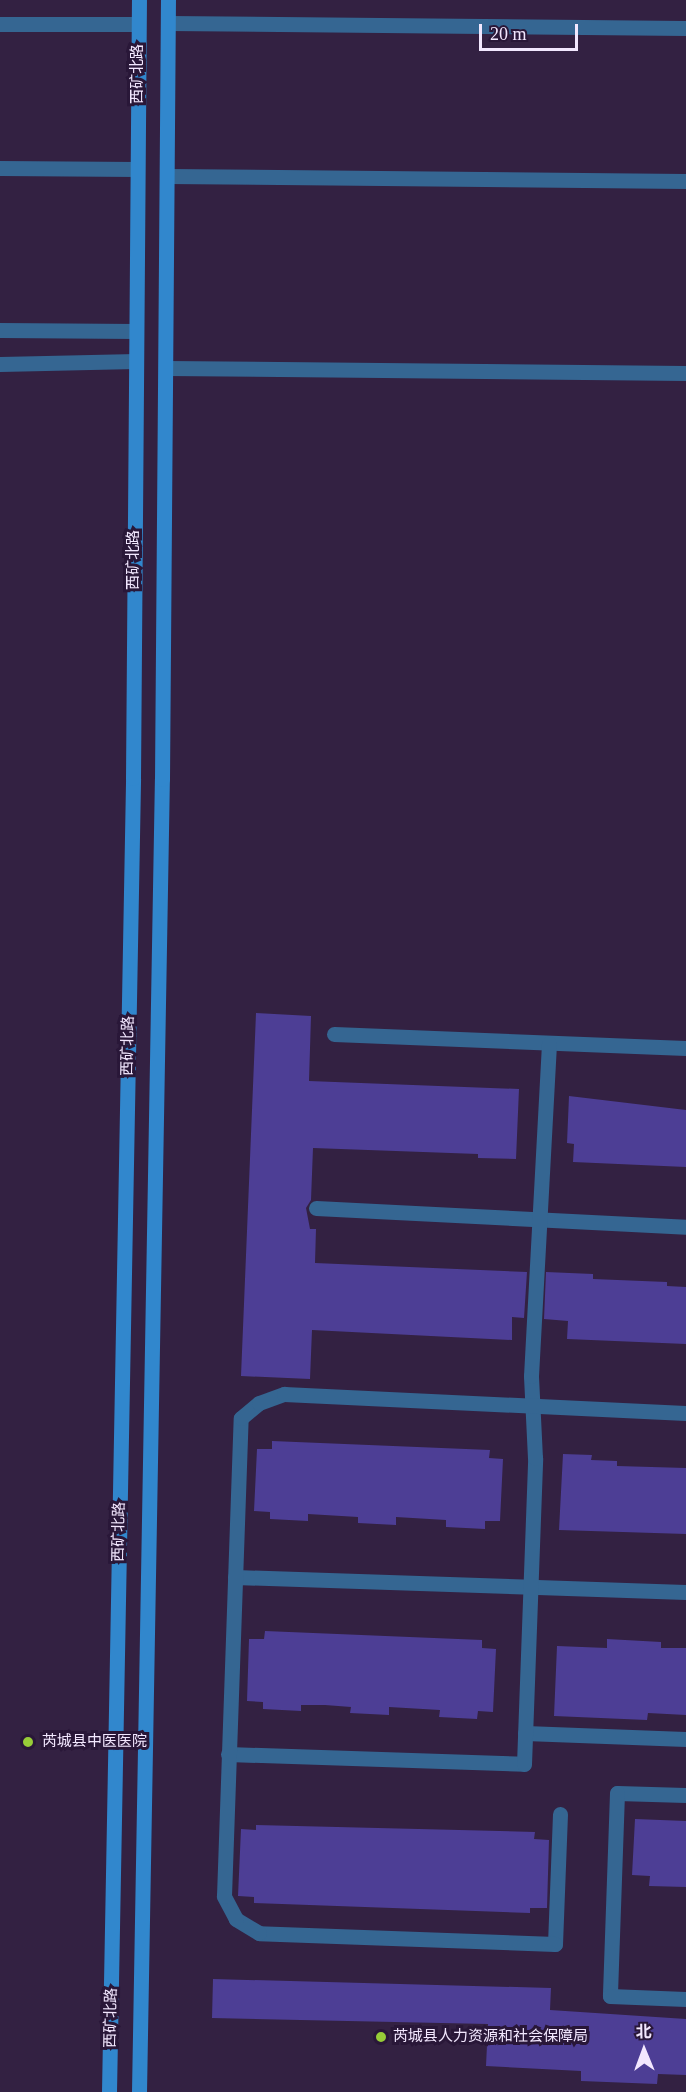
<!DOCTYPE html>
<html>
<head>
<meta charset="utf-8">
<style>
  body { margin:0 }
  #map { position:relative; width:686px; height:2092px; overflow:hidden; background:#332142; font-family:"Times New Roman","Noto Sans SC",serif }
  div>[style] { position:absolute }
  .building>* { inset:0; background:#4d3e95 }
  .service>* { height:15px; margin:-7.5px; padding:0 7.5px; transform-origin:7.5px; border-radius:7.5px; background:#356692 }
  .minor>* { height:15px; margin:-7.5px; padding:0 7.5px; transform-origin:7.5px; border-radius:7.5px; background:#356692 }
  .secondary>* { height:15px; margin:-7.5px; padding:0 7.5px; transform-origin:7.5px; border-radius:7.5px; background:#3187cd }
  .dots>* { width:16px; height:16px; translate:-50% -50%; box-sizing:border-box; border:3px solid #291738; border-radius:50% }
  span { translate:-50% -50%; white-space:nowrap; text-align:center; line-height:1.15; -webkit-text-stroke:6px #291738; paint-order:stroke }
  .street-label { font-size:15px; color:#f2e7fe }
  .poi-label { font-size:15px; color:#f2e7fe }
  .left { translate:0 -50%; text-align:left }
  .north { position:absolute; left:614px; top:2020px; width:60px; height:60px; -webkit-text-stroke:4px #291738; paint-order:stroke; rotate:359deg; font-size:16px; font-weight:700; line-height:24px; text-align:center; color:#f2e7fe }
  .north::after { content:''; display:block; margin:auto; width:21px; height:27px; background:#f2e7fe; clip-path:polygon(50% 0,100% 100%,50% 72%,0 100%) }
  .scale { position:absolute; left:479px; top:24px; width:99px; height:27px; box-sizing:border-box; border:3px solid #f2e7fe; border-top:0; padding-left:8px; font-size:18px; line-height:21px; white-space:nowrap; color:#f2e7fe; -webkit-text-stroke:4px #291738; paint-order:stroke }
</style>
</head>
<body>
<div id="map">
  <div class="building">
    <i style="clip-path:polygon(256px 1013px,311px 1016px,309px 1081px,519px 1089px,516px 1159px,478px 1158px,478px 1154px,313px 1148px,311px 1200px,306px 1208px,310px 1229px,316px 1229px,315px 1263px,527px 1272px,524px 1318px,512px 1317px,512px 1340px,312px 1330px,310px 1379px,241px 1376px)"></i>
    <i style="clip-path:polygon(569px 1096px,686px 1110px,686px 1167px,573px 1162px,574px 1144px,567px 1143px)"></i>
    <i style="clip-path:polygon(546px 1272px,593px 1274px,593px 1279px,667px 1282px,667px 1286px,686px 1287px,686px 1344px,567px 1339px,568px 1321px,544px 1319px)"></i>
    <i style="clip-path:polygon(272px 1441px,490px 1450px,489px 1458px,503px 1459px,500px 1521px,485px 1521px,485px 1529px,446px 1527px,446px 1520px,396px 1517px,396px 1525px,358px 1523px,358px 1517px,308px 1514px,308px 1521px,270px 1519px,270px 1512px,254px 1511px,257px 1449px,272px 1449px)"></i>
    <i style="clip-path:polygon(563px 1454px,592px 1455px,591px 1460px,617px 1461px,617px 1466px,686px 1468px,686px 1534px,559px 1530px)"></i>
    <i style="clip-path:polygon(265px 1631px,482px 1640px,482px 1648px,496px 1649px,493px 1712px,478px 1711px,477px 1719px,439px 1717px,440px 1710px,389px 1707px,389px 1715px,350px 1713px,351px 1707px,325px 1705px,301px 1705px,301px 1711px,263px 1709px,263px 1702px,247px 1701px,249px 1639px,264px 1639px)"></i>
    <i style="clip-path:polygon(607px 1639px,661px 1642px,661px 1648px,686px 1648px,686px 1715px,648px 1713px,647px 1720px,554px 1716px,557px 1646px,607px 1648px)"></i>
    <i style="clip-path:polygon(635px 1819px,686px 1821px,686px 1887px,649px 1886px,650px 1876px,632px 1875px)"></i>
    <i style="clip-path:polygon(256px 1825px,535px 1832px,534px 1839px,549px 1840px,547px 1908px,530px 1908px,530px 1913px,254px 1903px,254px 1897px,238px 1896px,241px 1829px,256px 1830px)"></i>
    <i style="clip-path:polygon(213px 1979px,551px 1988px,550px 2010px,686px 2019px,686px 2075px,658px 2074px,657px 2084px,581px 2081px,581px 2071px,486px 2066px,488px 2024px,212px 2018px)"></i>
  </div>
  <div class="service">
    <i style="left:168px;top:23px;width:518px;rotate:0.55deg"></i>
    <i style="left:0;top:24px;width:138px"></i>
    <i style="left:0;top:168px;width:137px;rotate:0.4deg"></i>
    <i style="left:167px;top:176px;width:519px;rotate:0.55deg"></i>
    <i style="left:0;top:330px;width:136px;rotate:0.4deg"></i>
    <i style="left:166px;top:368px;width:520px;rotate:0.55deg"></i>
    <i style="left:334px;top:1034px;width:352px;rotate:2.3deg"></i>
    <i style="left:316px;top:1208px;width:370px;rotate:2.9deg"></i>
    <i style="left:235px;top:1577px;width:451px;rotate:1.9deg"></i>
    <i style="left:525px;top:1733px;width:161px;rotate:2.1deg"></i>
    <i style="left:228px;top:1754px;width:296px;rotate:1.9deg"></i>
    <i style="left:524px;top:1764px;width:306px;rotate:-87.9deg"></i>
    <i style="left:535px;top:1458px;width:82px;rotate:-92.8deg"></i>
    <i style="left:531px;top:1376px;width:333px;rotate:-86.9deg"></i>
    <i style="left:686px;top:1795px;width:69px;rotate:-178.3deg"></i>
    <i style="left:617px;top:1793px;width:203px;rotate:92deg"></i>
    <i style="left:610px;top:1996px;width:76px;rotate:2.3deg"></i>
    <i style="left:560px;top:1814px;width:130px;rotate:92.2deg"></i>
    <i style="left:555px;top:1944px;width:296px;rotate:-177.9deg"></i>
    <i style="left:259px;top:1933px;width:27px;rotate:-149deg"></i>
    <i style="left:236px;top:1919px;width:26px;rotate:-118deg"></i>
    <i style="left:224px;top:1896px;width:478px;rotate:-88deg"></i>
    <i style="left:241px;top:1418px;width:23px;rotate:-40deg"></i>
    <i style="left:259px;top:1403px;width:27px;rotate:-20deg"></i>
    <i style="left:284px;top:1394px;width:402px;rotate:2.7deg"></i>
  </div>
  <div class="minor">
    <i style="left:0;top:364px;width:136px;rotate:-1.3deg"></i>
  </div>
  <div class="secondary">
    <i style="left:109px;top:2092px;width:1314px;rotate:-88.95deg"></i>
    <i style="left:133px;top:778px;width:778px;rotate:-89.56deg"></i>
    <i style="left:139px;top:2092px;width:1313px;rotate:-89deg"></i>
    <i style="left:162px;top:779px;width:779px;rotate:-89.56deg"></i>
  </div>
  <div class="dots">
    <i style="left:28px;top:1742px;background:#97cc38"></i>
    <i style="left:381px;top:2037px;background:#97cc38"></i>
  </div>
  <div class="street-label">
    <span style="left:138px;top:74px;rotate:-90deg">西矿北路</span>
    <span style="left:134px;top:560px;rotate:-90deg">西矿北路</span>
    <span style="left:128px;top:1046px;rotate:-89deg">西矿北路</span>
    <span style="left:119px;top:1532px;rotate:-89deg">西矿北路</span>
    <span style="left:111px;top:2018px;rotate:-89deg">西矿北路</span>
  </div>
  <div class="poi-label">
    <span class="left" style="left:42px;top:1742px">芮城县中医医院</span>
    <span class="left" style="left:393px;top:2037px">芮城县人力资源和社会保障局</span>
  </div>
  <div class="north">北</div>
  <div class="scale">20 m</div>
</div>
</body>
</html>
